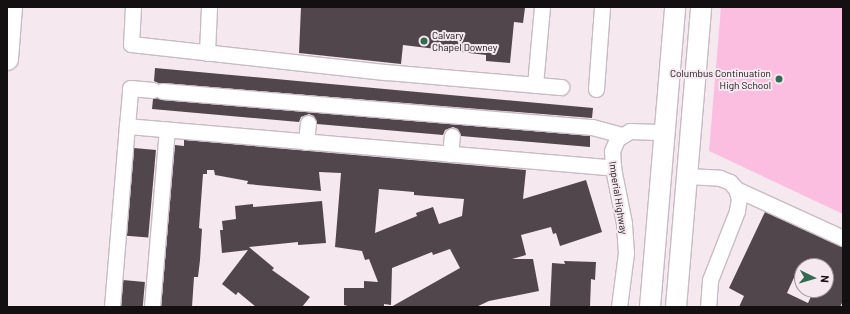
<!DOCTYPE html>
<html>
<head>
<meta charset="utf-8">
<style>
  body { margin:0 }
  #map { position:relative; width:850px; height:314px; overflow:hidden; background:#f5e8ef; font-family:Barlow,sans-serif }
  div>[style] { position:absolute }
  .green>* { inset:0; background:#fbbee1 }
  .building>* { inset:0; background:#51464c; transform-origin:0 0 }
  .roads { filter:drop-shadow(1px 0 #c8bbc2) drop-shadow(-1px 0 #c8bbc2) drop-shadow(0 1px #c8bbc2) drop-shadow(0 -1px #c8bbc2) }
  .minor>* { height:15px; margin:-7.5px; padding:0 7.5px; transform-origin:7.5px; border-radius:7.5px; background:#fff }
  .major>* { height:20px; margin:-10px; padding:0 10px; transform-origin:10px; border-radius:10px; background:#fff }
  .highway>* { height:22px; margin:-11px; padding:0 11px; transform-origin:11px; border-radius:11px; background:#fff }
  .dots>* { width:11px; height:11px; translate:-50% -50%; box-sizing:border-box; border:2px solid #f5e8ef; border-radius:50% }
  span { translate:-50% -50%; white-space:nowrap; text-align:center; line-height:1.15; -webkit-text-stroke:4px #f5e8ef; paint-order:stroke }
  .poi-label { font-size:10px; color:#141012 }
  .left { translate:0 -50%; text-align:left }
  .right { translate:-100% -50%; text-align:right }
  .street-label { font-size:10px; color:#141012 }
  .frame { position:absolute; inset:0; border:8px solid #141012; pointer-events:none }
  .north { position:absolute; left:794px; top:258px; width:40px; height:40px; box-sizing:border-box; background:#f5e8ef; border:1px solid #9b9297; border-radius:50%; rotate:95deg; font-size:11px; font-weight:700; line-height:16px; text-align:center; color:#141012 }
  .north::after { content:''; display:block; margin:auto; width:14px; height:18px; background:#326a52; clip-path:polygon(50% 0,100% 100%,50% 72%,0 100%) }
</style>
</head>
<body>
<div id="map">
  <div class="green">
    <i style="clip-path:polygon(721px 7px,843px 7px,843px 214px,709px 151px)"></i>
  </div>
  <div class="building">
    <i style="clip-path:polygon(301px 7px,525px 7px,525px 8px,523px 23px,514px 22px,510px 63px,486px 61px,486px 55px,403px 45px,401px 64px,299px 53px)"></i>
    <i style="clip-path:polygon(155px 68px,593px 108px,592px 118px,158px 83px,154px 81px)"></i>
    <i style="clip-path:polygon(157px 98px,590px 136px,590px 147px,461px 136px,458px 129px,453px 127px,445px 130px,443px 135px,317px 124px,314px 116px,309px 114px,301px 117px,299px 122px,152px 109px,153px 99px)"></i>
    <i style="clip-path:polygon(evenodd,184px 140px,526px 170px,523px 199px,586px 180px,602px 232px,560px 246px,556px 233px,553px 234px,551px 227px,521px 235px,526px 255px,512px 259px,533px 259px,539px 291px,489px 301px,476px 307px,391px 307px,460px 268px,450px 249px,433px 255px,432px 252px,392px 268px,391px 305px,384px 304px,384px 307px,351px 307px,344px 305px,344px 288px,364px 288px,364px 281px,378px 282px,369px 259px,365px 260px,362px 251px,335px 247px,341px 173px,319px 172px,321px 191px,247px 184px,248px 181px,215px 175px,214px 170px,207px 170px,207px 174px,203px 174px,199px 228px,202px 229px,200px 260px,198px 277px,194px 277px,192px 307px,161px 307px,175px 145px,184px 146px,184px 140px,379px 189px,414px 192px,414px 195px,464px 199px,462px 216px,439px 224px,433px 207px,416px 213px,417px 216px,375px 233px,379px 189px)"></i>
    <i style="left:134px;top:148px;width:22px;height:88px;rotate:5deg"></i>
    <i style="clip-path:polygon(322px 201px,326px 243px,298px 245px,298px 242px,249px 247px,274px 268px,272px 270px,310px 297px,302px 307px,256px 307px,238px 292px,236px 295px,222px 284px,248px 250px,222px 253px,220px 230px,223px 230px,222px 221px,236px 219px,235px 206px,253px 204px,253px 207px)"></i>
    <i style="clip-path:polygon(evenodd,765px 212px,843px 247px,843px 301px,840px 307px,739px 307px,744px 296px,729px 288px,765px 212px,802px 266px,826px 266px,826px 290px,814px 290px,808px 303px,787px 293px,797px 271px,802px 273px,802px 266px)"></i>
    <i style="clip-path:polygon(564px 261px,596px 262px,595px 280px,591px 279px,590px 307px,550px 307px,552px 263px,565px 264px)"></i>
    <i style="left:123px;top:280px;width:22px;height:27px;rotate:5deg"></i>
  </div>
  <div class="roads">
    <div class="minor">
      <i style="left:133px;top:7px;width:37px;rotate:93deg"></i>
      <i style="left:131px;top:44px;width:257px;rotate:6.3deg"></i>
      <i style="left:386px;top:72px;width:176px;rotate:4.9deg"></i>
      <i style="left:207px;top:53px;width:46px;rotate:-87.5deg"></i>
      <i style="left:535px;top:85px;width:78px;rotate:-84.9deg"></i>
      <i style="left:596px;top:89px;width:82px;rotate:-85.8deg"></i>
      <i style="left:162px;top:91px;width:432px;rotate:4.8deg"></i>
      <i style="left:592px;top:127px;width:30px;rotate:15deg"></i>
      <i style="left:127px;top:126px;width:38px;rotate:-85deg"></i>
      <i style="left:130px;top:88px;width:23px;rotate:5deg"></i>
      <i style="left:306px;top:142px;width:19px;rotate:-84deg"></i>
      <i style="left:450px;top:154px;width:18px;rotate:-84deg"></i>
      <i style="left:687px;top:176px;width:33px;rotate:3deg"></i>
      <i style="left:720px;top:178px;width:11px;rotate:22deg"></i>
      <i style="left:730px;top:182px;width:9px;rotate:49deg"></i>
      <i style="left:736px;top:189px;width:9px;rotate:72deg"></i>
      <i style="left:739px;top:198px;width:13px;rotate:99deg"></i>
      <i style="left:737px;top:211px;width:74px;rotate:111.4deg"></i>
      <i style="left:710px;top:280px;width:27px;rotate:94deg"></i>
      <i style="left:736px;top:189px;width:118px;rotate:24.6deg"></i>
      <i style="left:112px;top:307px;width:182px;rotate:-85.3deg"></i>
      <i style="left:127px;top:126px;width:488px;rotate:4.9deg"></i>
      <i style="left:152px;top:307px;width:178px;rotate:-85.2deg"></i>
      <i style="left:619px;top:307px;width:54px;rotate:-82.6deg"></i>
      <i style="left:626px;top:253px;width:30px;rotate:-94deg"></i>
      <i style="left:624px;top:223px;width:56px;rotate:-101.3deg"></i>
      <i style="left:613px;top:168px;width:17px;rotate:-93deg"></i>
      <i style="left:612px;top:151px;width:13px;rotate:-67deg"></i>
      <i style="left:617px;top:139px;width:15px;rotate:-32deg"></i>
      <i style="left:630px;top:131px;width:35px;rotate:2deg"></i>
    </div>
    <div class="major">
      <i style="left:650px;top:307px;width:301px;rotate:-85.2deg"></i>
      <i style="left:676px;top:307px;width:301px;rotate:-85.2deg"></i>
    </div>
    <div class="highway">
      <i style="left:7px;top:59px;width:52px;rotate:-85.6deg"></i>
    </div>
  </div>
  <div class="dots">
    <i style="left:424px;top:41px;background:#326a52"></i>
    <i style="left:779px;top:79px;background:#326a52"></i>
  </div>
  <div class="poi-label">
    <span class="left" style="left:432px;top:41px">Calvary<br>Chapel Downey</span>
    <span class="right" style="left:771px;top:79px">Columbus Continuation<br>High School</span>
  </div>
  <div class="street-label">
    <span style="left:618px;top:198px;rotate:81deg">Imperial Highway</span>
  </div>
  <div class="frame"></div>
  <div class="north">N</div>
</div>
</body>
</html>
